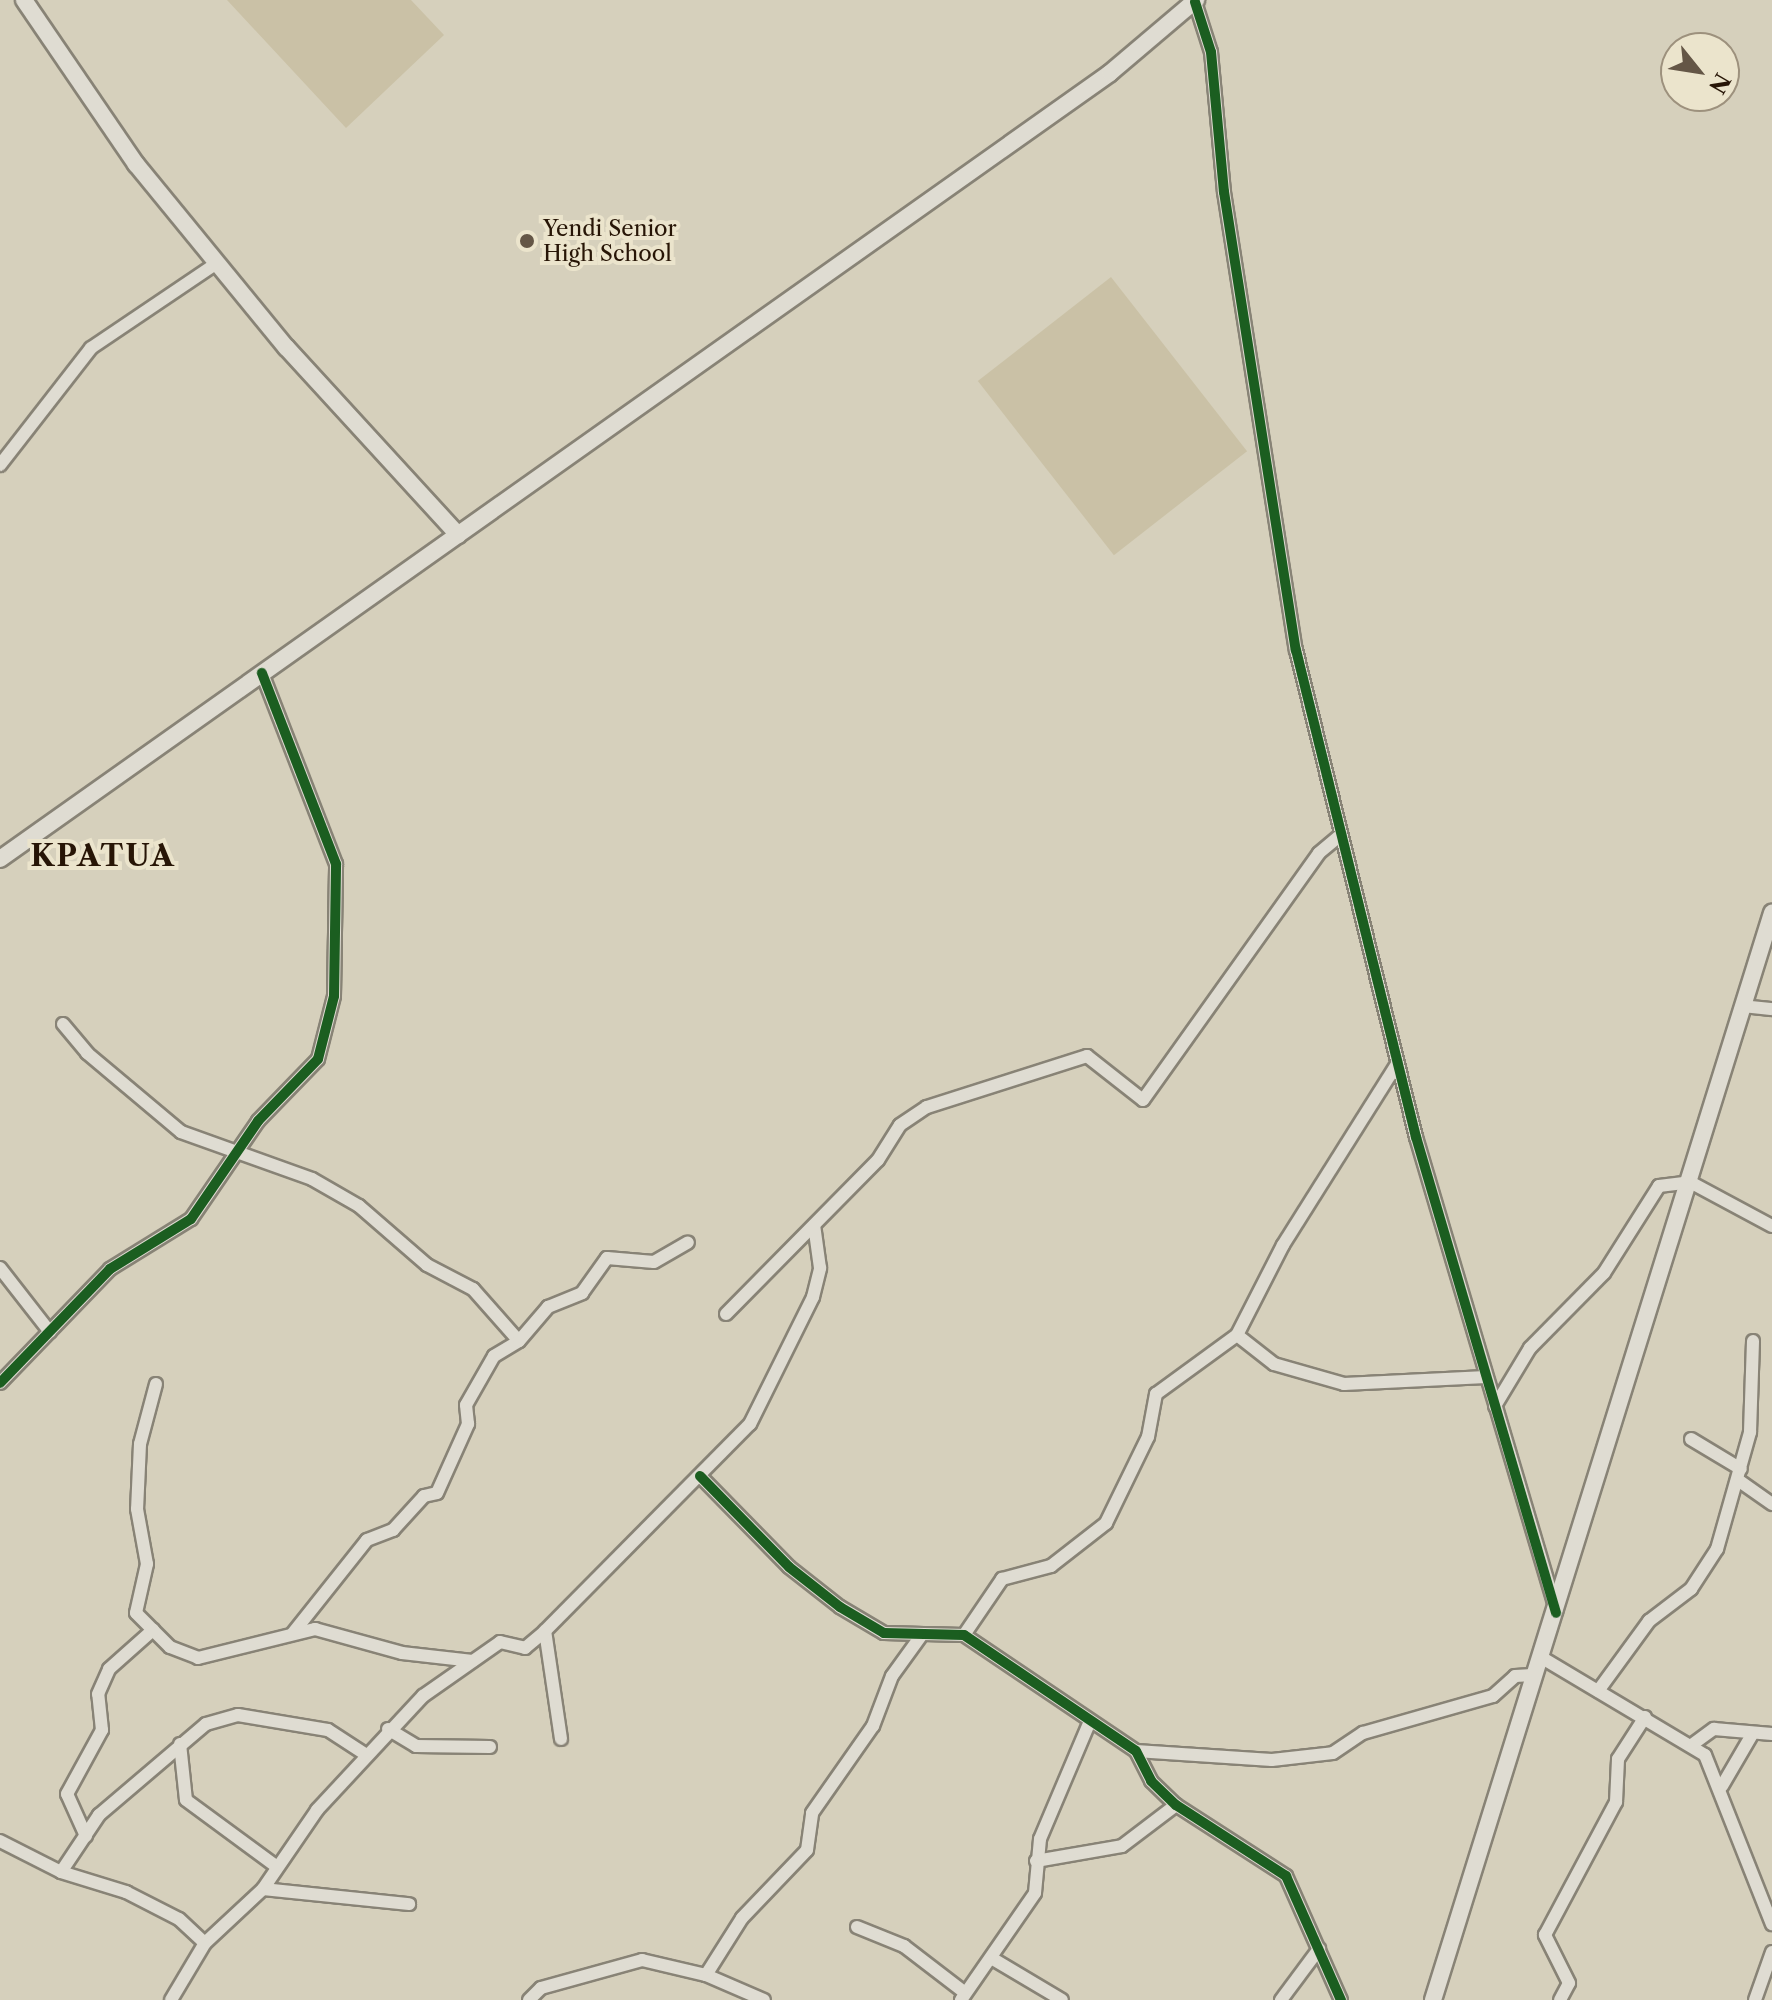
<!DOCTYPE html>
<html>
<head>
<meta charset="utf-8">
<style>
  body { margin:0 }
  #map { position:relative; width:1772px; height:2000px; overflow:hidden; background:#d6d0bc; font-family:"Libre Caslon Text",serif }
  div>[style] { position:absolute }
  .green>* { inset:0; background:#cac1a6; transform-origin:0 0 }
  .roads { filter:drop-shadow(2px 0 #888376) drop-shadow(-2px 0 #888376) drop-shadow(0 2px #888376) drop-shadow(0 -2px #888376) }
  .street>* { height:12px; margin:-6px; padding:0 6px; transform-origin:6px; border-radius:6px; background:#dfdcd2 }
  .secondary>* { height:16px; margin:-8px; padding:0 8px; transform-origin:8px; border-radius:8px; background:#dfdcd2 }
  .cycleway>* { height:10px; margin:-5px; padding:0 5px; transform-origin:5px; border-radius:5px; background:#1b5e20 }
  .dots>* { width:22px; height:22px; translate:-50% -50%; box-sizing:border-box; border:4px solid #ebe4cc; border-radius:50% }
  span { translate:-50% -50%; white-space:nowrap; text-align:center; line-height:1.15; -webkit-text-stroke:8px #ebe4cc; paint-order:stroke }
  .poi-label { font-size:22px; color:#271506 }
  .left { translate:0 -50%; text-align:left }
  .district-label { font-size:30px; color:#271506; font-weight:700; letter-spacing:2px }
  .north { position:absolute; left:1660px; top:32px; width:80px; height:80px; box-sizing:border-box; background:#ebe4cc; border:2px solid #9d917d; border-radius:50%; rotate:120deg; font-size:22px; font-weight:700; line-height:32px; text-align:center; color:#271506 }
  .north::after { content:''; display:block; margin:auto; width:28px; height:36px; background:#645646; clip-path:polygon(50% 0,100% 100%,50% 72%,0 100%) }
</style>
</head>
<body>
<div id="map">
  <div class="green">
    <i style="clip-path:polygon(227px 0,411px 0,444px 35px,346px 128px)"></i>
    <i style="left:1111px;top:277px;width:221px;height:169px;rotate:52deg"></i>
  </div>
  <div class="roads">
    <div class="street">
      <i style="left:1195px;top:2px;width:52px;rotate:72.3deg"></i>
      <i style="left:1211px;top:52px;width:141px;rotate:84.7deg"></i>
      <i style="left:1224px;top:192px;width:464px;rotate:81.1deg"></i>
      <i style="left:1296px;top:650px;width:502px;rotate:76.16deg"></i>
      <i style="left:1416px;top:1137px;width:494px;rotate:73.5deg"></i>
      <i style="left:0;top:465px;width:148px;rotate:-52.1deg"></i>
      <i style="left:91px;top:348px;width:152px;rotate:-34deg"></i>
      <i style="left:1742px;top:1006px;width:30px;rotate:6deg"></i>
      <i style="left:63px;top:1024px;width:38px;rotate:50deg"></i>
      <i style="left:87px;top:1053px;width:123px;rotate:40deg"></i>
      <i style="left:181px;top:1132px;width:139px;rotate:19.7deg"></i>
      <i style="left:312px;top:1179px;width:54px;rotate:29.9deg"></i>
      <i style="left:359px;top:1206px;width:90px;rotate:40.9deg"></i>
      <i style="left:427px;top:1265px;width:52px;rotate:27.6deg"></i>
      <i style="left:473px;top:1289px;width:69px;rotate:48.5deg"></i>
      <i style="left:0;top:1268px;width:81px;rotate:52deg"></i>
      <i style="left:726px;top:1314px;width:216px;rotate:-45.4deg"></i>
      <i style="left:878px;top:1160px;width:41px;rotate:-57.8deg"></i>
      <i style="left:900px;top:1125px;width:32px;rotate:-34deg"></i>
      <i style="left:927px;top:1107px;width:168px;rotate:-17.7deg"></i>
      <i style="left:1087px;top:1056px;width:71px;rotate:38.2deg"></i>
      <i style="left:1143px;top:1100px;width:303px;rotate:-54.5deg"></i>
      <i style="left:1319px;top:853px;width:26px;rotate:-40deg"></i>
      <i style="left:1237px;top:1335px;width:47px;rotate:38.1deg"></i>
      <i style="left:1274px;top:1364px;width:73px;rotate:15.9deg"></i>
      <i style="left:1344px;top:1384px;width:142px;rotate:-2.8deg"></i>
      <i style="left:0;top:1383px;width:158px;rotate:-46deg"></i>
      <i style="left:110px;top:1269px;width:95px;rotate:-31.7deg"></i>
      <i style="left:191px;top:1219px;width:119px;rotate:-55.6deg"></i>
      <i style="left:258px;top:1121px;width:86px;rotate:-45.9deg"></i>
      <i style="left:318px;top:1059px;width:65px;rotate:-75.7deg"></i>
      <i style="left:334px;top:996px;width:132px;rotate:-89.1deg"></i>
      <i style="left:336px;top:864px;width:205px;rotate:-111.2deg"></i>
      <i style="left:156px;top:1384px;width:62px;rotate:104.9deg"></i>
      <i style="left:140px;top:1444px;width:65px;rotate:92.6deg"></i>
      <i style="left:137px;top:1509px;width:56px;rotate:79.7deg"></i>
      <i style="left:147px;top:1564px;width:50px;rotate:102.7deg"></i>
      <i style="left:136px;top:1613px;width:48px;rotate:45deg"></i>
      <i style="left:170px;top:1647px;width:30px;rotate:21deg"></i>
      <i style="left:198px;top:1658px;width:121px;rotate:-13.9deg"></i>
      <i style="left:315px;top:1629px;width:90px;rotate:15.4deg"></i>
      <i style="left:402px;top:1653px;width:71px;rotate:6.4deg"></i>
      <i style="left:1495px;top:1406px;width:68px;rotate:-58.9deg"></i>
      <i style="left:1530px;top:1348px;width:105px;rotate:-45.4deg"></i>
      <i style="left:1604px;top:1273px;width:103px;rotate:-57.7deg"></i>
      <i style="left:1659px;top:1186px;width:31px;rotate:-7deg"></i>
      <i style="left:1690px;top:1182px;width:93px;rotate:28.2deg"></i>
      <i style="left:1691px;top:1439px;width:58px;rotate:31deg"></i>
      <i style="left:700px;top:1476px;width:127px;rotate:45.6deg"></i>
      <i style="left:789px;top:1567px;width:65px;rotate:38.1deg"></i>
      <i style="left:840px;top:1607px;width:51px;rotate:30.6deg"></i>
      <i style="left:884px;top:1633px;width:80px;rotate:1.4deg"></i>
      <i style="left:964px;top:1635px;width:207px;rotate:34deg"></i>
      <i style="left:1136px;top:1751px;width:34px;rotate:63deg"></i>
      <i style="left:1151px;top:1781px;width:35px;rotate:44deg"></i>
      <i style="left:1176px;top:1805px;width:131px;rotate:32.8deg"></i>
      <i style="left:1286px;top:1876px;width:136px;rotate:66.1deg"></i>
      <i style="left:1738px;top:1480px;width:42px;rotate:35.2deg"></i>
      <i style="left:293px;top:1633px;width:119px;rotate:-51.5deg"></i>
      <i style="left:367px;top:1540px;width:28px;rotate:-21deg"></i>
      <i style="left:393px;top:1530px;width:46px;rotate:-47.6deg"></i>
      <i style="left:424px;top:1496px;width:13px;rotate:-13deg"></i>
      <i style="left:437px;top:1493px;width:76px;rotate:-65.8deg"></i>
      <i style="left:468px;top:1424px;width:19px;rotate:-96deg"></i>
      <i style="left:466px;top:1405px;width:56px;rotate:-60.3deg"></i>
      <i style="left:494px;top:1356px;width:29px;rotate:-31deg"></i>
      <i style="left:519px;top:1341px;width:45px;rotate:-49.5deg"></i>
      <i style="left:548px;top:1307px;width:37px;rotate:-22deg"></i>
      <i style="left:582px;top:1293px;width:43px;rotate:-54.5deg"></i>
      <i style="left:607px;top:1258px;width:47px;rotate:4.9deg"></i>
      <i style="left:654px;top:1262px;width:39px;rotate:-30deg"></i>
      <i style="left:964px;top:1635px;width:68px;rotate:-55.8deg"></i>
      <i style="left:1002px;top:1579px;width:51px;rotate:-14.9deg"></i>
      <i style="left:1051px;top:1566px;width:70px;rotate:-38deg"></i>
      <i style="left:1106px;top:1523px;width:96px;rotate:-64deg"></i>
      <i style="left:1148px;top:1437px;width:44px;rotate:-79.5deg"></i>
      <i style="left:1156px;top:1394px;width:100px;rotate:-36.1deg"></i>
      <i style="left:1237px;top:1335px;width:101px;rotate:-62.9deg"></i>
      <i style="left:1283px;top:1245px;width:214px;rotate:-57.8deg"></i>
      <i style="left:1539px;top:1656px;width:193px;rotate:30.8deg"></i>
      <i style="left:1705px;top:1755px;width:182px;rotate:68.4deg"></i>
      <i style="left:1598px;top:1691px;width:87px;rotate:-53.9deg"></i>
      <i style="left:1649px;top:1621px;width:53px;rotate:-37.3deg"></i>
      <i style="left:1691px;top:1589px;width:48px;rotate:-57deg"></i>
      <i style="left:1717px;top:1549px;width:122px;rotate:-74.2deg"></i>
      <i style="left:1750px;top:1432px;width:91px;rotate:-88.1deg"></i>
      <i style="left:388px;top:1729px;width:33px;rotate:31deg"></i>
      <i style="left:416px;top:1746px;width:74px;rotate:0.8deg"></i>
      <i style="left:561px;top:1739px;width:109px;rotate:-98.4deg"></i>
      <i style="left:545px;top:1631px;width:291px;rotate:-45.3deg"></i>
      <i style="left:750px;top:1424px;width:142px;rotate:-63.6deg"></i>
      <i style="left:813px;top:1297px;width:30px;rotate:-76deg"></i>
      <i style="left:820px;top:1268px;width:43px;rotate:-97.9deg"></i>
      <i style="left:180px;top:1744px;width:56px;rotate:83.9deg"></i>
      <i style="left:186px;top:1800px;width:112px;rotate:36.3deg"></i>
      <i style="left:1693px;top:1744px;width:26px;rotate:-36deg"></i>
      <i style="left:1714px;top:1729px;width:58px;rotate:4.9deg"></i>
      <i style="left:1136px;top:1751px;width:136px;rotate:3.8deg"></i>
      <i style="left:1272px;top:1760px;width:61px;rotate:-6.5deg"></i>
      <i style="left:1333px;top:1753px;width:36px;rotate:-34deg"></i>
      <i style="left:1363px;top:1733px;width:135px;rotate:-15.9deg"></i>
      <i style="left:1493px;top:1696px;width:30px;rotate:-42deg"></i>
      <i style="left:1515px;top:1676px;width:18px;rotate:-3deg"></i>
      <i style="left:1722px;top:1786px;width:61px;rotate:-59.7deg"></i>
      <i style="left:86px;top:1836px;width:46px;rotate:-114.3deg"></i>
      <i style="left:67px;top:1794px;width:73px;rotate:-61.3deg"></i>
      <i style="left:102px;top:1730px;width:36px;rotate:-96deg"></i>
      <i style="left:98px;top:1694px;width:27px;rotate:-66deg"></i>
      <i style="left:109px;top:1669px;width:59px;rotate:-41.6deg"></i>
      <i style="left:0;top:1841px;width:68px;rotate:26.9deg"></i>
      <i style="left:61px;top:1872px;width:68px;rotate:17.1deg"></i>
      <i style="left:126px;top:1892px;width:59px;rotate:27deg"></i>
      <i style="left:179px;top:1919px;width:35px;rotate:43deg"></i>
      <i style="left:205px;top:1943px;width:79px;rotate:-43deg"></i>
      <i style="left:263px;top:1889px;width:96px;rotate:-55.6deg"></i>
      <i style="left:317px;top:1810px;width:156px;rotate:-47.1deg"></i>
      <i style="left:423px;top:1696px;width:94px;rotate:-35deg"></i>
      <i style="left:500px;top:1642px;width:26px;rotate:13deg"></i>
      <i style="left:525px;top:1648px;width:26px;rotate:-40deg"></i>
      <i style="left:1036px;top:1861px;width:87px;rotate:-9.9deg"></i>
      <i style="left:1122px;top:1846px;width:68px;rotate:-37.2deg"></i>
      <i style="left:61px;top:1872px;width:69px;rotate:-56.3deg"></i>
      <i style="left:99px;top:1815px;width:140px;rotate:-40.4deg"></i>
      <i style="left:206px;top:1724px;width:33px;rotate:-16deg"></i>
      <i style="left:238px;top:1715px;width:91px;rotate:9.5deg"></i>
      <i style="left:328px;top:1730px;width:44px;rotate:33deg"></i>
      <i style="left:263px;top:1889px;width:147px;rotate:5.9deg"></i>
      <i style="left:857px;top:1927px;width:51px;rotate:22deg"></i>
      <i style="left:904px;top:1946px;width:76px;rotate:37.5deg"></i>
      <i style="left:993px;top:1959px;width:80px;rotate:30.7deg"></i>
      <i style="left:706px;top:1975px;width:63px;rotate:23.3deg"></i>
      <i style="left:171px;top:2000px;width:66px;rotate:-59.2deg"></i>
      <i style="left:529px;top:2000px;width:17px;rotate:-45deg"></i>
      <i style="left:541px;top:1988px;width:105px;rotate:-15.5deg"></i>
      <i style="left:642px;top:1960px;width:66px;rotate:13.2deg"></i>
      <i style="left:706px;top:1975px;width:67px;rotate:-57.7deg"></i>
      <i style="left:742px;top:1918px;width:94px;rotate:-46.3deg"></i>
      <i style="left:807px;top:1850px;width:37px;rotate:-82deg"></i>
      <i style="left:812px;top:1813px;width:106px;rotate:-55deg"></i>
      <i style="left:873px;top:1726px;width:53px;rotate:-69.2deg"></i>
      <i style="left:892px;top:1676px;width:49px;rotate:-54.1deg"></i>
      <i style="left:961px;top:2000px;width:130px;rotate:-55.3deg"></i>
      <i style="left:1035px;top:1893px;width:54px;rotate:-84.7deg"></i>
      <i style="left:1040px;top:1839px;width:128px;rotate:-67deg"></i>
      <i style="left:1281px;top:2000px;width:64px;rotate:-53.3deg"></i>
      <i style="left:1560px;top:2000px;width:19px;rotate:-62deg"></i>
      <i style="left:1569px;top:1983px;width:54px;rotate:-116.6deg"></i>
      <i style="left:1545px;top:1935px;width:151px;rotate:-61.9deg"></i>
      <i style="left:1616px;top:1802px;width:43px;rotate:-87.3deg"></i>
      <i style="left:1618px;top:1759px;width:50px;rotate:-57.3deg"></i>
      <i style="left:1755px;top:2000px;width:51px;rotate:-70.5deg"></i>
    </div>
    <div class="secondary">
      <i style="left:24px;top:0;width:199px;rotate:55.7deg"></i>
      <i style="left:136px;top:164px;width:237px;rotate:50.7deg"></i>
      <i style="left:286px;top:347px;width:255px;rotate:47.5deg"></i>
      <i style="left:0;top:859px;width:1360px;rotate:-35.3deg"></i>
      <i style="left:1110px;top:73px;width:113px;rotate:-40.3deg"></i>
      <i style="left:1433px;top:2000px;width:1139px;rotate:-72.68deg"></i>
    </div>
  </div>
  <div class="cycleway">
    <i style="left:1195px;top:2px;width:52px;rotate:72.3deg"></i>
    <i style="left:1211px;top:52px;width:141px;rotate:84.7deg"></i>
    <i style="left:1224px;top:192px;width:464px;rotate:81.1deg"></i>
    <i style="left:1296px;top:650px;width:502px;rotate:76.16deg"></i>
    <i style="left:1416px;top:1137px;width:496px;rotate:73.6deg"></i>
    <i style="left:0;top:1383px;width:158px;rotate:-46deg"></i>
    <i style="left:110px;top:1269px;width:95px;rotate:-31.7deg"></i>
    <i style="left:191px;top:1219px;width:119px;rotate:-55.6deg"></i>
    <i style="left:258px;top:1121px;width:86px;rotate:-45.9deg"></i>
    <i style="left:318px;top:1059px;width:65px;rotate:-75.7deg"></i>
    <i style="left:334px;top:996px;width:132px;rotate:-89.1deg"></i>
    <i style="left:336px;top:864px;width:205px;rotate:-111.2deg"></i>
    <i style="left:700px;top:1476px;width:127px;rotate:45.6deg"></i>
    <i style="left:789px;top:1567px;width:65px;rotate:38.1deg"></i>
    <i style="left:840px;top:1607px;width:51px;rotate:30.6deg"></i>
    <i style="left:884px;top:1633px;width:80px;rotate:1.4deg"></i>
    <i style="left:964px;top:1635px;width:207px;rotate:34deg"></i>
    <i style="left:1136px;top:1751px;width:34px;rotate:63deg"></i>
    <i style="left:1151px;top:1781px;width:35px;rotate:44deg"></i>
    <i style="left:1176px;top:1805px;width:131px;rotate:32.8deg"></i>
    <i style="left:1286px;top:1876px;width:136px;rotate:66.1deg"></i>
  </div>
  <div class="dots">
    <i style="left:527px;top:241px;background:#645646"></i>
  </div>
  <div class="poi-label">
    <span class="left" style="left:543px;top:241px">Yendi Senior<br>High School</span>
  </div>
  <div class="district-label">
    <span style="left:103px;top:856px">KPATUA</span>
  </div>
  <div class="north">N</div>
</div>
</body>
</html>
